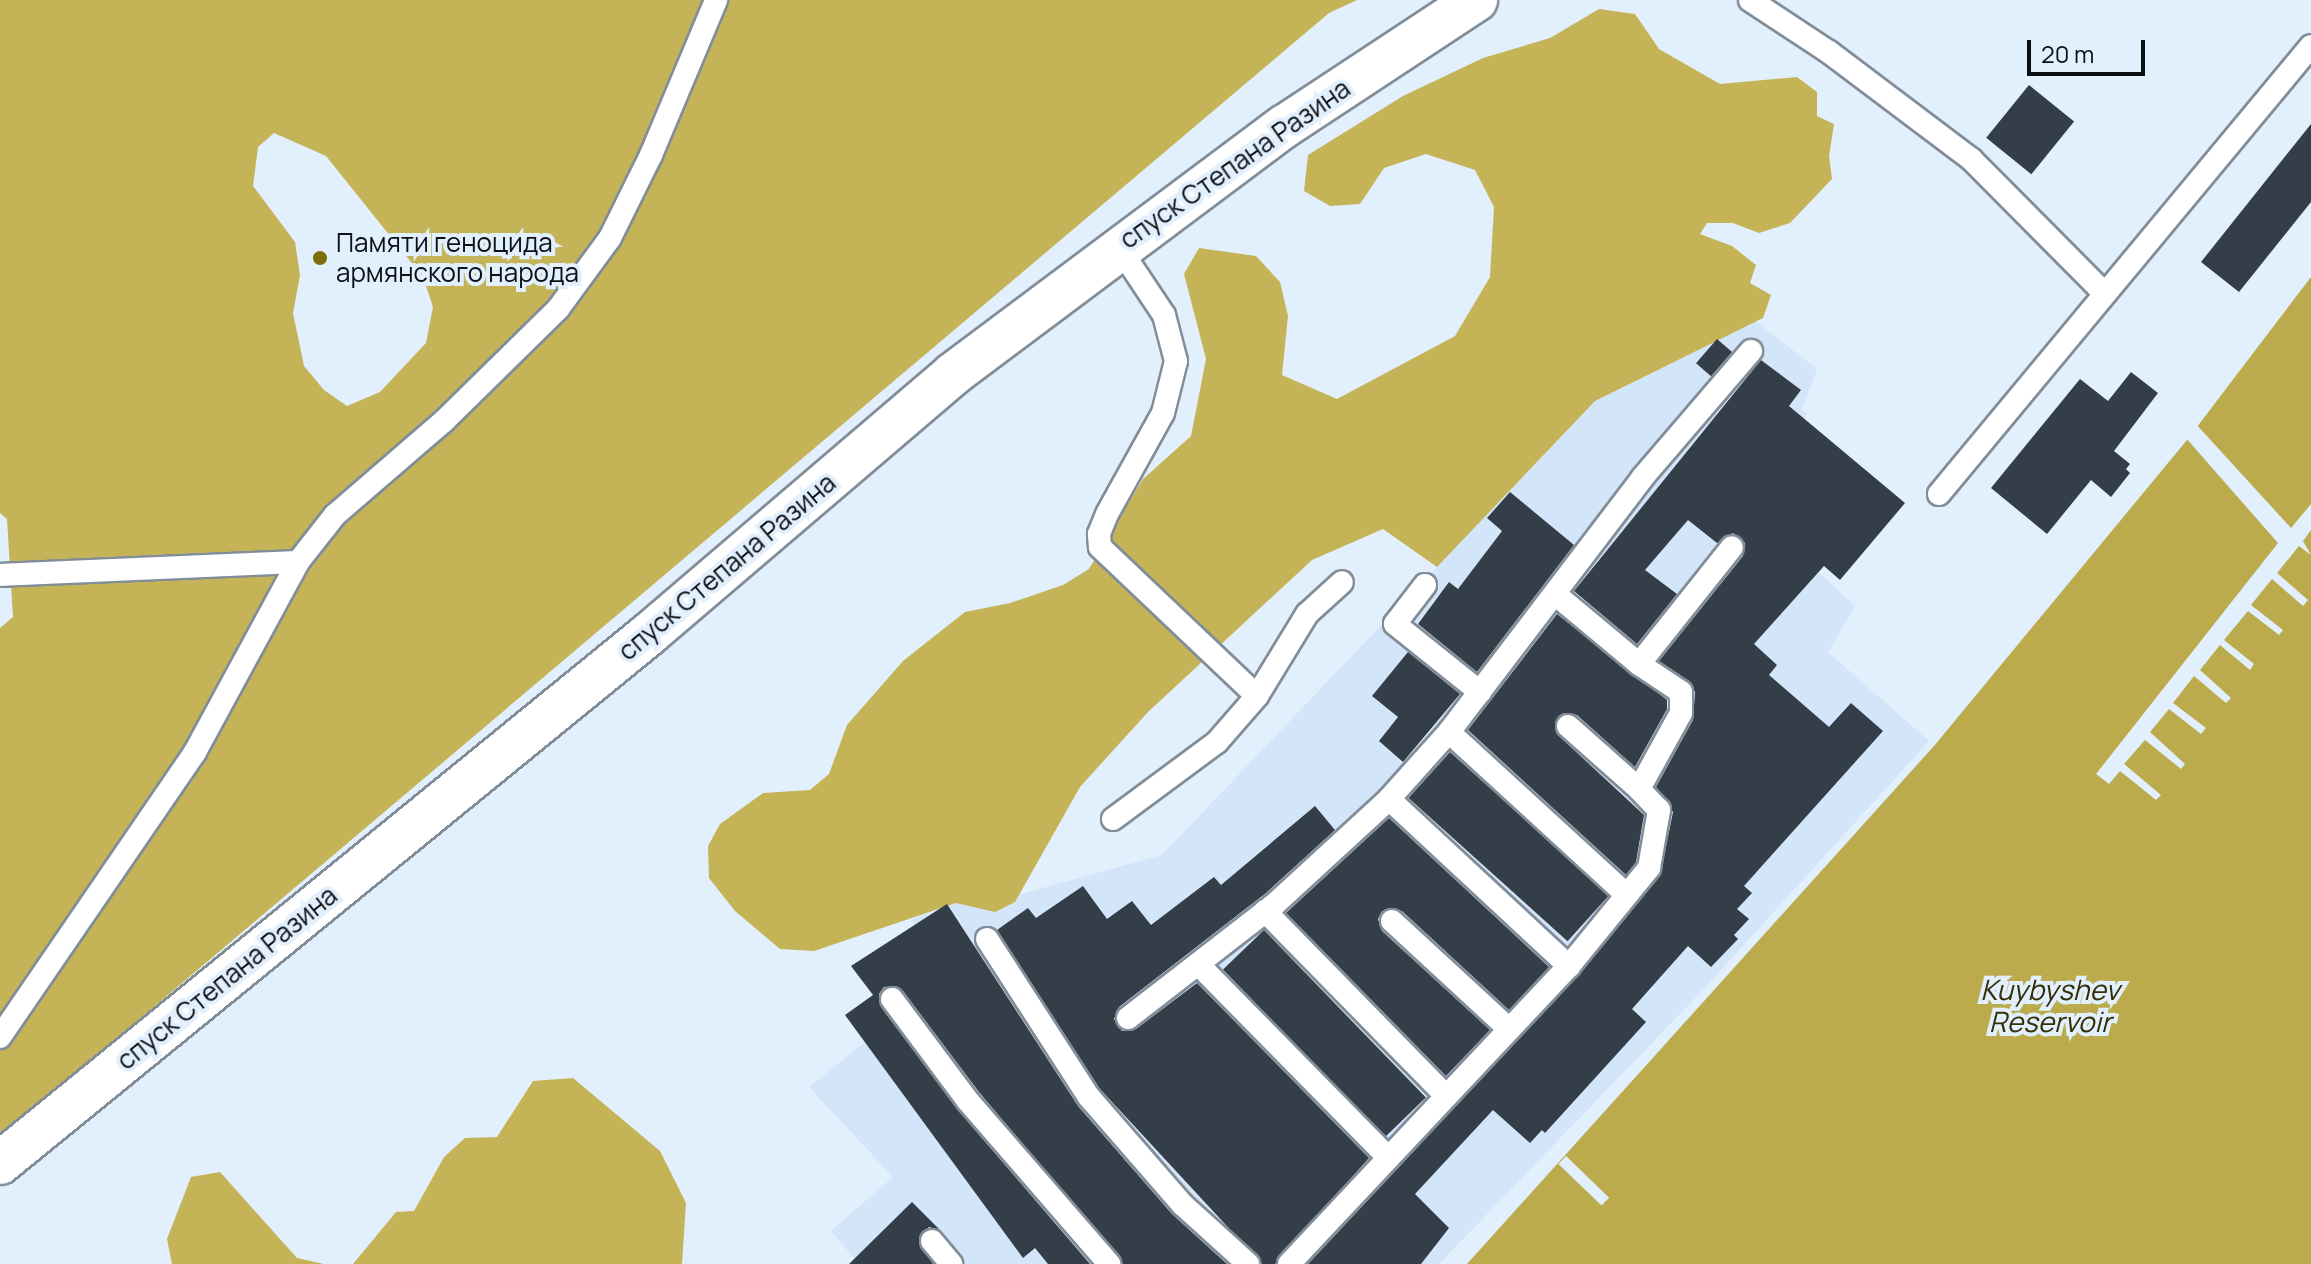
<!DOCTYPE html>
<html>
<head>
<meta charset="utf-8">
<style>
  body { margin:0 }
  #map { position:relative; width:2311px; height:1264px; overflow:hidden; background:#e2effc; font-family:Manrope,sans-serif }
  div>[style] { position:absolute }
  .built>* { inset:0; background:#d3e5f9 }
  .forest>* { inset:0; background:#c5b457 }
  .water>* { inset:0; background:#bbab4d }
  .pier>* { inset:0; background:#e2effc; transform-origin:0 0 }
  .building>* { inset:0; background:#343e49; transform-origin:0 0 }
  .roads { filter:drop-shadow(2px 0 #818d99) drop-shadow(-2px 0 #818d99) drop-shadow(0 2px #818d99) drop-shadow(0 -2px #818d99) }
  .service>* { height:22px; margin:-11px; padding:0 11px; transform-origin:11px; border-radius:11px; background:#fff }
  .minor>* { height:42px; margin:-21px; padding:0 21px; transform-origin:21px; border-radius:21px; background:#fff }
  .dots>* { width:22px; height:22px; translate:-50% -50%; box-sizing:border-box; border:4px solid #e2effc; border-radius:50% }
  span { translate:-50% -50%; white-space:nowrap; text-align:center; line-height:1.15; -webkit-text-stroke:8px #e2effc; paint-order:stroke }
  .street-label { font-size:26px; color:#0b1014 }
  .poi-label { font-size:26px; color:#0b1014 }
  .left { translate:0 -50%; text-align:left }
  .water-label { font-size:28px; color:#362f05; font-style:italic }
  .scale { position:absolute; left:2027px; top:40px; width:118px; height:36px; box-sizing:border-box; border:4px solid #0b1014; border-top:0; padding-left:10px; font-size:24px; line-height:28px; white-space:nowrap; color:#0b1014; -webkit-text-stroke:6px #e2effc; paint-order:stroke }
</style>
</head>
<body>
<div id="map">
  <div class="built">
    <i style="clip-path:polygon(1754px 320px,1817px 369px,1802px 410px,1807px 414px,1740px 499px,1855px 606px,1828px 652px,1929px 741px,1700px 993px,1439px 1264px,859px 1264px,831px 1231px,893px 1177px,809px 1087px,896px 1017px,881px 998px,937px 960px,911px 920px,957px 903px,995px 912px,1021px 894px,1162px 855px,1595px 401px)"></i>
  </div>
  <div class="forest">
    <i style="clip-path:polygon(evenodd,0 0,1357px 0,1329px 13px,0 1137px,0 628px,13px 617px,7px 519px,0 513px,0 0,274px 133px,326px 156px,423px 277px,433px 307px,426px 343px,380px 392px,347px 406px,324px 390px,304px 366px,293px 313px,300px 275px,295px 242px,253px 186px,258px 147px,274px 133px)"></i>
    <i style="clip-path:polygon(1599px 9px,1635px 14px,1659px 49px,1720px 84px,1797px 77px,1817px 92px,1817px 116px,1834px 124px,1829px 156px,1832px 179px,1790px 223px,1759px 233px,1733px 223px,1707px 223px,1700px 234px,1732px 246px,1756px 265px,1750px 283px,1771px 295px,1763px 318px,1595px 401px,1437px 567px,1383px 529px,1312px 560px,1148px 712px,1080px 787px,1015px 902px,995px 912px,956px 903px,814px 951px,780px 949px,735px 911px,709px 878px,708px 846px,720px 824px,763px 793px,810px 790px,829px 774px,847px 725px,903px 661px,965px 612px,1010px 603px,1063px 585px,1089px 569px,1143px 479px,1191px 436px,1206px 359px,1184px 274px,1199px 248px,1256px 256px,1280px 282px,1288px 316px,1282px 375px,1337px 399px,1455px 336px,1490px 277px,1494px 207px,1475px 170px,1426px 154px,1384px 168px,1360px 204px,1330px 206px,1304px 191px,1308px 155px,1403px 96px,1483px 58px,1550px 38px)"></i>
    <i style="clip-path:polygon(573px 1078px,660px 1151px,686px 1203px,682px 1264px,353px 1264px,396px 1212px,414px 1211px,444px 1157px,465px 1138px,497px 1137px,533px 1081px)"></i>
    <i style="clip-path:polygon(220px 1172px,297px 1258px,324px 1264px,172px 1264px,167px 1239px,191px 1177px)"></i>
  </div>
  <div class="water">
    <i style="clip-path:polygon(2311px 277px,2311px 1264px,1467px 1264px,1934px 746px,2187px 440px)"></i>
  </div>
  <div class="pier">
    <i style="clip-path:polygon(2195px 423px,2291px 528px,2311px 504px,2311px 530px,2303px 541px,2311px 555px,2299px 546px,2277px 573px,2308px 600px,2303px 606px,2272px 579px,2251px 605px,2283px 630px,2279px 635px,2248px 611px,2224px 640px,2254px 664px,2250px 670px,2220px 645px,2200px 670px,2231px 698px,2226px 703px,2194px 676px,2173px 703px,2206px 728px,2201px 734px,2169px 709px,2150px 732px,2185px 764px,2181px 769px,2145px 740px,2124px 764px,2161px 795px,2156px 800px,2120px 771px,2109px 784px,2096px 774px,2278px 543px,2185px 437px)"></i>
    <i style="left:1566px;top:1156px;width:60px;height:11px;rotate:44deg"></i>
  </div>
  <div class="building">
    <i style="left:2029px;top:85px;width:58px;height:68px;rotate:39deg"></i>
    <i style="clip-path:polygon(2311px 124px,2311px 202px,2239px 292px,2201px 262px)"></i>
    <i style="left:1717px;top:339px;width:20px;height:32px;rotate:41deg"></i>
    <i style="clip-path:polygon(1761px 360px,1801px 390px,1789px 406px,1905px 503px,1840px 580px,1824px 566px,1754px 644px,1777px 665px,1769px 675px,1829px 727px,1851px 703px,1883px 731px,1744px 886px,1752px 893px,1737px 909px,1749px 919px,1734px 935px,1738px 939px,1711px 967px,1688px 946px,1632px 1009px,1646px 1022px,1545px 1133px,1542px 1130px,1530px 1143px,1493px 1110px,1415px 1194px,1449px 1228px,1421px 1264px,1308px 1264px,1579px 975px,1660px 876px,1673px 812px,1656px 787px,1693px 720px,1695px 692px,1689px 681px,1659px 661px,1743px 556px,1745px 543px,1733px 533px,1717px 543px,1688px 520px,1645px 570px,1677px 594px,1637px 644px,1574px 591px)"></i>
    <i style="clip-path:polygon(2131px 372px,2158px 393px,2114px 451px,2130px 464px,2126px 469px,2130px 473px,2111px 497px,2091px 480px,2047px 534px,1991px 488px,2080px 379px,2108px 401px)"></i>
    <i style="clip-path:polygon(1510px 492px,1574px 545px,1477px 672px,1418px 624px,1449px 582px,1458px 589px,1502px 531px,1487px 518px)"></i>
    <i style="clip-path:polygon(1557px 614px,1667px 700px,1667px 709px,1635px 767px,1577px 715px,1564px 713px,1555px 722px,1559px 736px,1644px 815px,1636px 862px,1626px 875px,1468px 730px)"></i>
    <i style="clip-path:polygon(1408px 652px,1460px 694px,1403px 762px,1379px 741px,1398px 717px,1372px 696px)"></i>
    <i style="left:1450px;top:752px;width:214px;height:62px;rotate:42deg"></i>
    <i style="clip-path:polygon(1315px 806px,1335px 830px,1266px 893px,1119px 1007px,1114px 1019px,1122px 1031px,1136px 1029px,1197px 983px,1369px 1158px,1275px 1264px,1262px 1264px,1100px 1089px,997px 930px,1028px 908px,1036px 918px,1083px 886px,1107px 919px,1132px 901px,1151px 925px,1214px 877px,1221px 885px)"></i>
    <i style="clip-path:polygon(1389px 818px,1549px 967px,1509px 1010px,1402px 911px,1382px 911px,1378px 919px,1382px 931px,1490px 1030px,1446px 1076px,1286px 913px)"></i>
    <i style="clip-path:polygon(947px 904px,1078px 1106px,1172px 1214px,1227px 1264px,1123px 1264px,979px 1092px,903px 991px,884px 987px,879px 994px,881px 1007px,957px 1109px,1090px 1264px,1048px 1264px,1035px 1248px,1023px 1258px,845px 1015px,873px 995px,851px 966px)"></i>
    <i style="left:1264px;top:930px;width:233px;height:57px;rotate:46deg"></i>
    <i style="clip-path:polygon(912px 1202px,940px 1230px,929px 1227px,919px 1237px,933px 1264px,849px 1264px)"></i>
  </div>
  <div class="roads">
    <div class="service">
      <i style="left:1750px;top:0;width:95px;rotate:33.4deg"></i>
      <i style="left:1829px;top:52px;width:178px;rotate:37deg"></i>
      <i style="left:1971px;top:159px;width:190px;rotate:45.2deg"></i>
      <i style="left:1118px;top:246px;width:83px;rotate:56.3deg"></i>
      <i style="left:1164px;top:315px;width:48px;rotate:75.4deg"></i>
      <i style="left:1176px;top:361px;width:54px;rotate:104deg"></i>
      <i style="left:1163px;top:413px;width:115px;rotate:119deg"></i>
      <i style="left:1107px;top:514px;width:22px;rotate:112deg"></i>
      <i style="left:1099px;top:534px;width:13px;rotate:86deg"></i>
      <i style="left:1100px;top:547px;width:216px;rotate:43.5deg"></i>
      <i style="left:1257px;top:696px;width:96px;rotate:-58.6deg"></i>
      <i style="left:1307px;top:614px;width:47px;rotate:-42.4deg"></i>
      <i style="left:1939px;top:494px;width:582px;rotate:-50.3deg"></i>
      <i style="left:0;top:575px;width:298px;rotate:-2.5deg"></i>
      <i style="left:1425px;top:585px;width:49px;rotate:127.6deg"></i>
      <i style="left:1395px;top:624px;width:109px;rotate:38.7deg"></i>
      <i style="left:1555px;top:594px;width:109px;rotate:39.8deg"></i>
      <i style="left:1568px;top:726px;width:95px;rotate:41.6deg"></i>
      <i style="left:1449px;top:732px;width:241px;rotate:42.5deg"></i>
      <i style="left:1389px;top:799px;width:246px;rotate:42.9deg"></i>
      <i style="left:1113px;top:819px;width:129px;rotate:-36.5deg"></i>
      <i style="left:1217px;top:742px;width:61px;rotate:-49deg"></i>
      <i style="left:1265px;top:911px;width:257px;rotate:45.6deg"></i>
      <i style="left:1392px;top:921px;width:159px;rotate:42.7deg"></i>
      <i style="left:987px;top:939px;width:188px;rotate:57.2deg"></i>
      <i style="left:1089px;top:1097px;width:143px;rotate:49deg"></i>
      <i style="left:1183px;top:1205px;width:88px;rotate:42.2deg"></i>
      <i style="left:1198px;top:964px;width:269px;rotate:45.5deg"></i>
      <i style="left:892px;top:999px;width:127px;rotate:53.3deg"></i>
      <i style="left:968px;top:1101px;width:216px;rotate:49.1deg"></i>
      <i style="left:1128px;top:1018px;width:186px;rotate:-37.8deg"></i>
      <i style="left:1275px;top:904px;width:155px;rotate:-42.6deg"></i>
      <i style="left:1389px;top:799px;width:90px;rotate:-48.2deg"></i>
      <i style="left:1449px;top:732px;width:320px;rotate:-52.7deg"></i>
      <i style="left:1643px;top:477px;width:166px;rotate:-49.4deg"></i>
      <i style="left:0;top:1037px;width:345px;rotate:-55.6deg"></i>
      <i style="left:195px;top:752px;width:216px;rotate:-61.5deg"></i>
      <i style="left:298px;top:562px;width:60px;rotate:-51.8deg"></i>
      <i style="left:335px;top:515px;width:144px;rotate:-40.8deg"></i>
      <i style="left:444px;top:421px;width:160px;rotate:-44.5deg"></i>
      <i style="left:558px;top:309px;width:88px;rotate:-53.8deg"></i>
      <i style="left:610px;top:238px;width:93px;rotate:-63.7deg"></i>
      <i style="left:651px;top:155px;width:168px;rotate:-67.2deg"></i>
      <i style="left:932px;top:1241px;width:30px;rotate:50deg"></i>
      <i style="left:1289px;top:1264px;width:409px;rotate:-46.8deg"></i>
      <i style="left:1569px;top:966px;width:127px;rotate:-50.8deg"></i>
      <i style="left:1649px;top:868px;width:59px;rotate:-80.2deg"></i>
      <i style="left:1659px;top:810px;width:29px;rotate:-134deg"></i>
      <i style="left:1639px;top:789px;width:87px;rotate:-61.1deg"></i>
      <i style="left:1681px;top:713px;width:21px;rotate:-90deg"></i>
      <i style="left:1681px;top:692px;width:50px;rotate:-146.3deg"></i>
      <i style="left:1639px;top:664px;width:149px;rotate:-51.5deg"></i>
    </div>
    <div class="minor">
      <i style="left:0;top:1163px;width:837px;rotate:-39.18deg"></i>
      <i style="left:649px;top:634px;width:400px;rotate:-40.5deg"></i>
      <i style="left:953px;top:374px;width:414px;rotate:-36.8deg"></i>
      <i style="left:1285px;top:126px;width:229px;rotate:-33.4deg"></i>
    </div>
  </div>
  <div class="dots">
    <i style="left:320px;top:258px;background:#7d6e0a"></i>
  </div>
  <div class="street-label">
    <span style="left:1235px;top:164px;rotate:-35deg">спуск Степана Разина</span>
    <span style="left:727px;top:567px;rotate:-40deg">спуск Степана Разина</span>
    <span style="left:227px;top:978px;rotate:-39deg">спуск Степана Разина</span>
  </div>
  <div class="poi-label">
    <span class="left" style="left:336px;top:258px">Памяти геноцида<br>армянского народа</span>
  </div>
  <div class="water-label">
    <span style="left:2050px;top:1005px">Kuybyshev<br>Reservoir</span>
  </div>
  <div class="scale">20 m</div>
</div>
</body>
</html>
